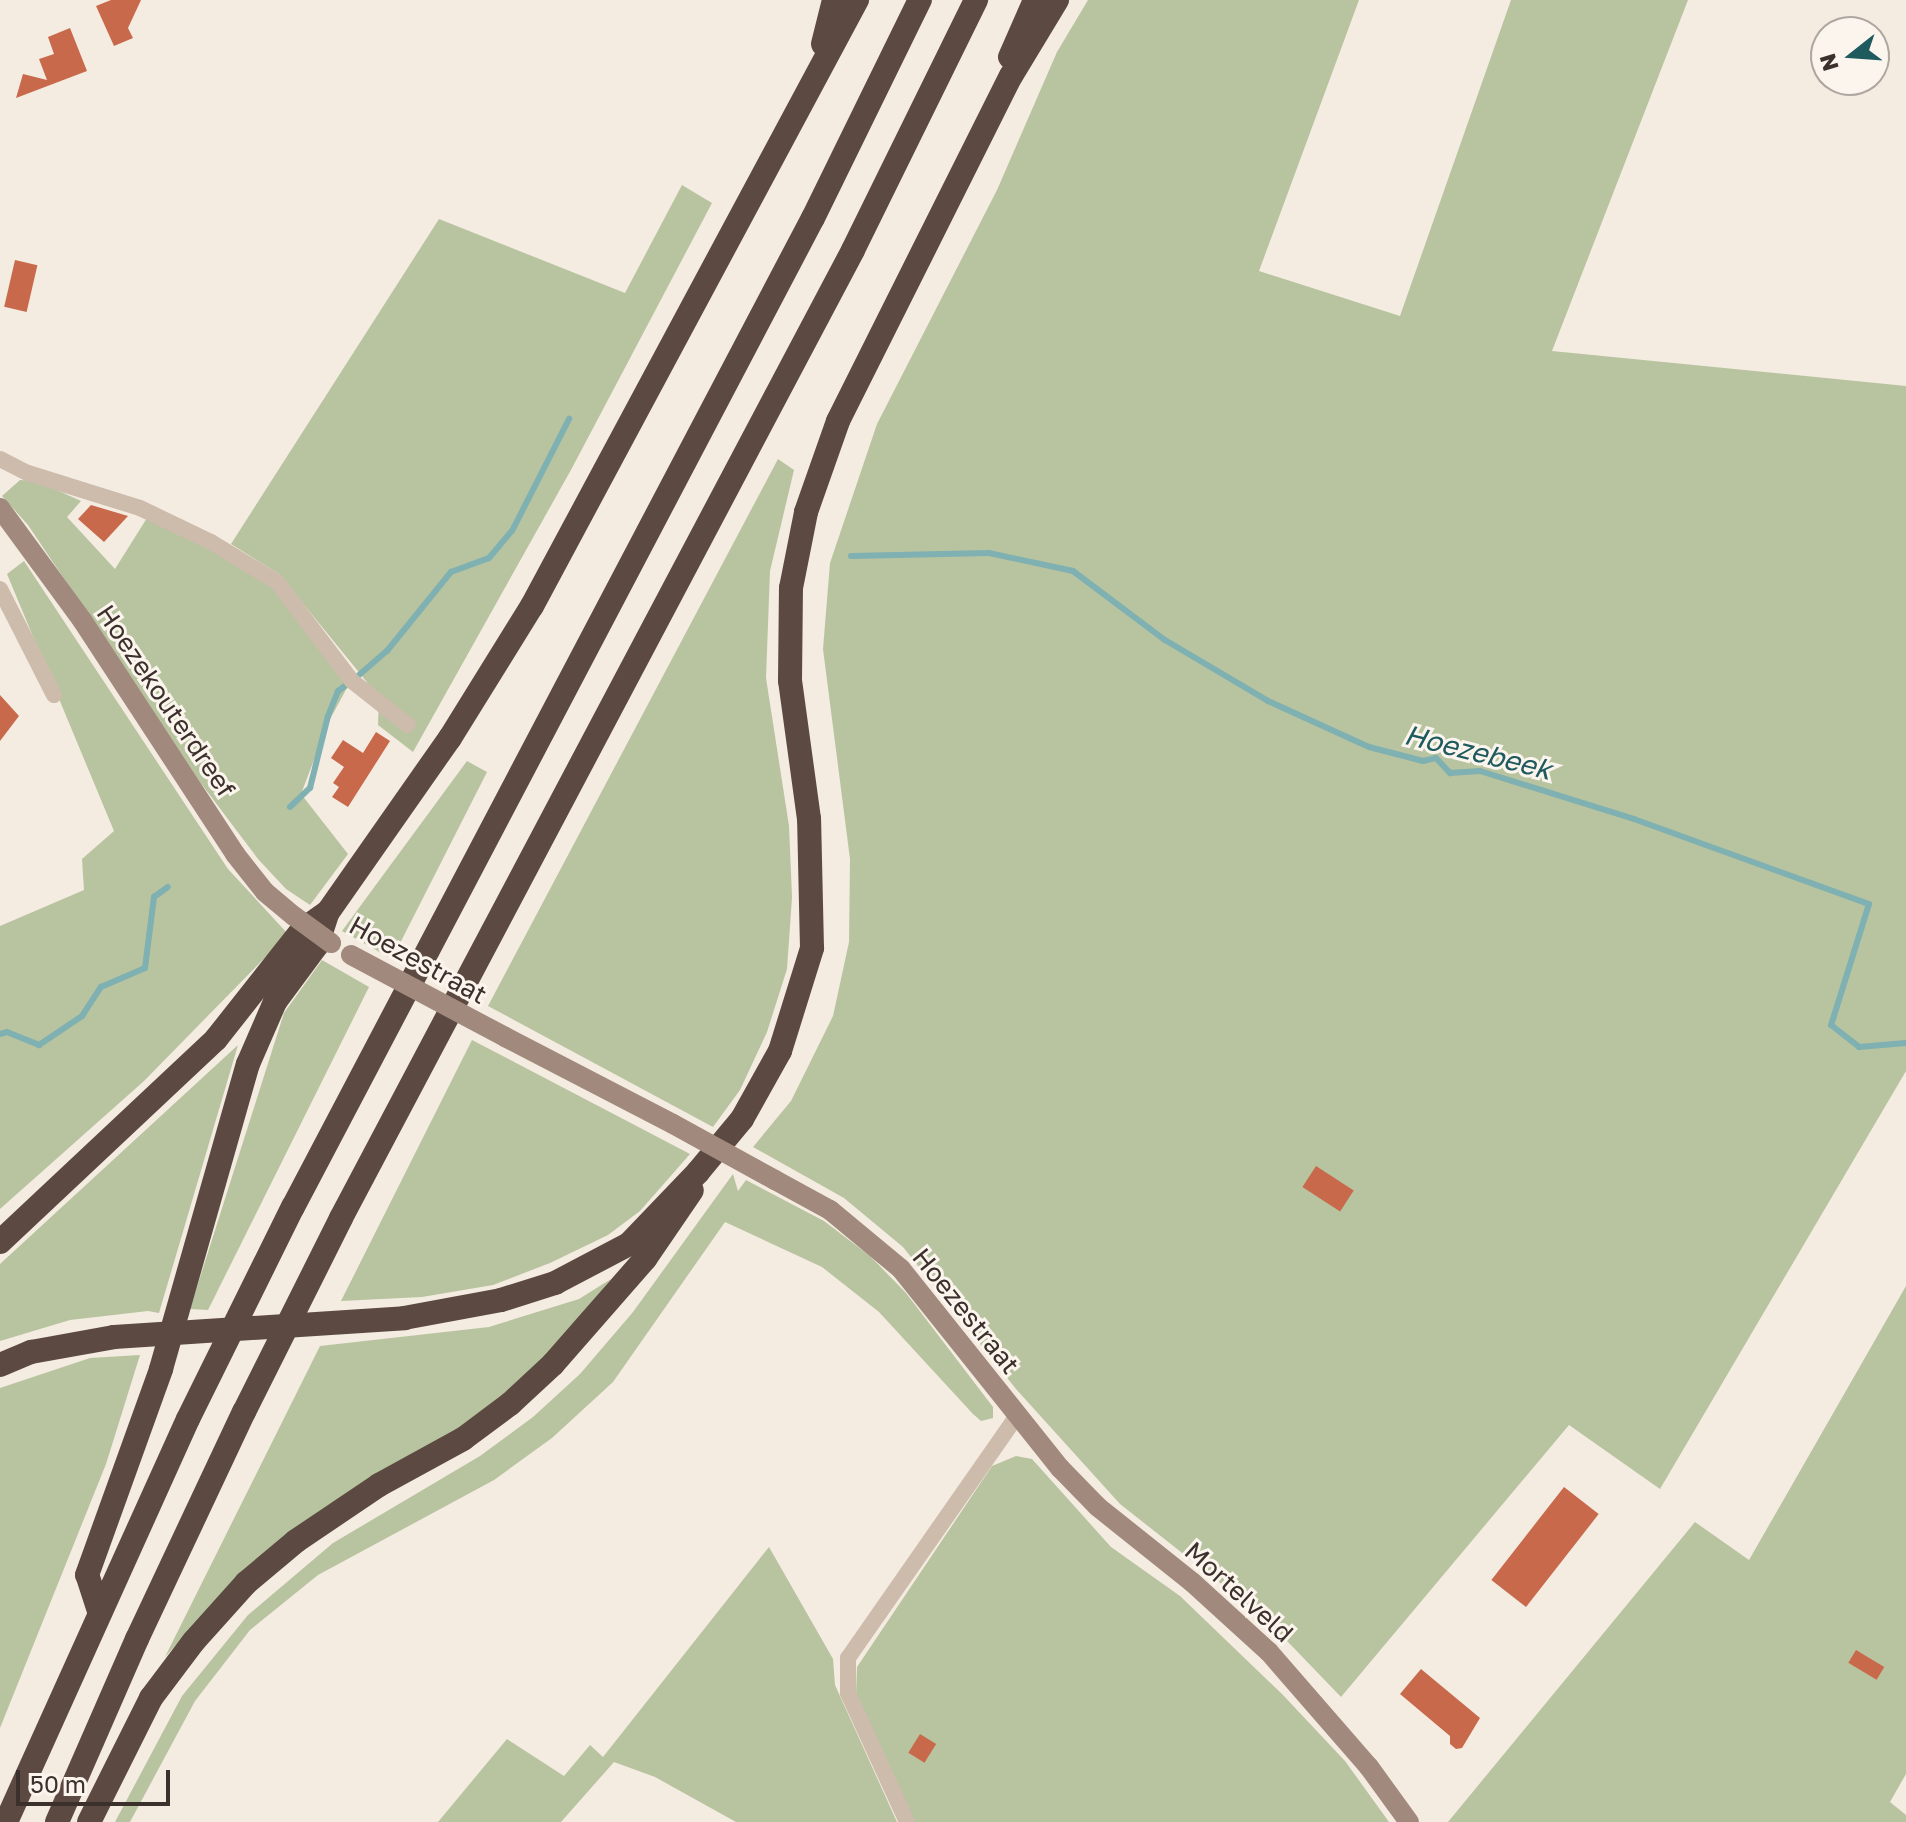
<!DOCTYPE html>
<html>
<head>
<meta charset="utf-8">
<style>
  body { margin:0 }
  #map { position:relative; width:1906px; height:1822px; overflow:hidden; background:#f4ebe1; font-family:"Golos Text",sans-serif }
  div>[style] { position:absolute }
  .green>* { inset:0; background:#b8c4a0 }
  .stream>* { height:6px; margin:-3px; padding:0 3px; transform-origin:3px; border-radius:3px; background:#7fb0b2 }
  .building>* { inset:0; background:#c8694b; transform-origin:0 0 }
  .street>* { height:16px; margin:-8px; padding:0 8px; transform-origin:8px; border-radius:8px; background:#cdbbac }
  .secondary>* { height:20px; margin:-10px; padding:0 10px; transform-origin:10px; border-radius:10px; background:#a18a7d }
  .highway>* { height:24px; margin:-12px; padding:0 12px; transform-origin:12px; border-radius:12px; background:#5c4a42 }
  .secondary-bridge>* { height:20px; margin:-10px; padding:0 10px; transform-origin:10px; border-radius:10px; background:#a18a7d }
  .highway-bridge>* { height:24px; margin:-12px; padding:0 12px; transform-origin:12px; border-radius:12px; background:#5c4a42 }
  span { translate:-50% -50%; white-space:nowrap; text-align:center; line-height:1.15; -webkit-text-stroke:6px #fbf5ee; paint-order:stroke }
  .street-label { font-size:26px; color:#3b302b }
  .water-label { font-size:28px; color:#1f5a5e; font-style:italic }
  .north { position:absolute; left:1810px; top:16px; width:80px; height:80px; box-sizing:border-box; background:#fbf5ee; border:2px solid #aea6a0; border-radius:50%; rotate:253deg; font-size:22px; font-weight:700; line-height:32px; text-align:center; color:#3b302b }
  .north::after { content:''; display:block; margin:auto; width:28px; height:36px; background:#1f5a5e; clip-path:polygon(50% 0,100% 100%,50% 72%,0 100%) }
  .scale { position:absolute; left:16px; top:1770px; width:154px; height:36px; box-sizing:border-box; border:4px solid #3b302b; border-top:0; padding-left:10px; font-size:24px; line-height:28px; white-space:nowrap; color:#3b302b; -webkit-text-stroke:6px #fbf5ee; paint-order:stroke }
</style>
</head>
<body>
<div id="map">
  <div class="green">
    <i style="clip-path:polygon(1088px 0,1359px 0,1259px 271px,1400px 316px,1511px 0,1688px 0,1552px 351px,1906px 386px,1906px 1071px,1660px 1489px,1569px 1425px,1341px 1697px,1266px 1619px,1120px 1504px,1016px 1389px,903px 1247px,844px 1198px,753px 1147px,791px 1101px,833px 1016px,849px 942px,850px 859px,823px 649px,830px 563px,877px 424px,997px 190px,1057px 52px)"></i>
    <i style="clip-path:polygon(682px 185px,712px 203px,572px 468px,413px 752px,378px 725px,379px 697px,279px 574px,231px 544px,439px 219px,625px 293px)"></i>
    <i style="clip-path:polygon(778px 459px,794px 470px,770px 571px,766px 678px,789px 826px,792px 897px,787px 969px,767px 1032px,740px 1090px,713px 1127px,488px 1006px)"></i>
    <i style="clip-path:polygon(20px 480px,37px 481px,81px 501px,67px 517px,115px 569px,147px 518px,190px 538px,271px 586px,349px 684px,328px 723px,301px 794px,348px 854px,310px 905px,286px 889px,258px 859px,200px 782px,28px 525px,2px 496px)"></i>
    <i style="clip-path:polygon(24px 561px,228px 869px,288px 934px,144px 1081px,0 1209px,0 926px,84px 890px,82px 859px,114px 831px,7px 574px)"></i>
    <i style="clip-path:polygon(467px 761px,487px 772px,392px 959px,342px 931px)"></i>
    <i style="clip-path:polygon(322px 960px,369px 987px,208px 1310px,190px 1309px,284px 1013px)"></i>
    <i style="clip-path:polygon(472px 1040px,690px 1154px,640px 1211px,608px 1235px,550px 1263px,493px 1285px,422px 1297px,341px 1301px)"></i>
    <i style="clip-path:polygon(238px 1045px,159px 1313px,148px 1311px,70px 1320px,0 1341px,0 1264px)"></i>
    <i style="clip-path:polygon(733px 1174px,738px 1191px,746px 1180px,824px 1221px,870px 1256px,906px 1293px,993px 1407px,993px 1418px,981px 1421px,973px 1414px,879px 1312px,822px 1267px,725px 1222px,613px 1382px,552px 1438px,494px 1480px,318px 1575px,250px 1630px,195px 1701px,130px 1822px,115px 1822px,182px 1696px,248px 1615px,333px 1543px,480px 1456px,533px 1417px,580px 1374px,633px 1312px)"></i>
    <i style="clip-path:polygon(611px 1279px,539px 1366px,493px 1406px,198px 1620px,165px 1657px,320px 1346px,489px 1327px,579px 1299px)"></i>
    <i style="clip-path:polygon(1906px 1286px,1906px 1774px,1890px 1802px,1906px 1815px,1906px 1822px,1448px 1822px,1695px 1522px,1749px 1560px)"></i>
    <i style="clip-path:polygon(140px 1355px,106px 1464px,0 1728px,0 1388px,90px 1358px)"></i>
    <i style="clip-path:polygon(1016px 1456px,1032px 1459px,1111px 1547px,1180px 1596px,1282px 1694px,1345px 1761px,1389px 1822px,914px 1822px,856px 1694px,857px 1667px,992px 1466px)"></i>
    <i style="clip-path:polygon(769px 1547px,833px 1659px,835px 1685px,897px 1822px,736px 1822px,655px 1777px,614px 1762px,561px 1822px,438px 1822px,507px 1739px,564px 1776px,590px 1745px,603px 1757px)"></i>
  </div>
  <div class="stream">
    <i style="left:851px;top:556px;width:138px;rotate:-1.2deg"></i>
    <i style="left:989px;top:553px;width:86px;rotate:12.1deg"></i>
    <i style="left:1073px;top:571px;width:115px;rotate:36.9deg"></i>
    <i style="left:1165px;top:640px;width:120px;rotate:30.6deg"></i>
    <i style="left:1268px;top:701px;width:111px;rotate:24.5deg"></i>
    <i style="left:1369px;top:747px;width:56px;rotate:14.5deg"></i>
    <i style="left:1423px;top:761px;width:13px;rotate:-13deg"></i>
    <i style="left:1436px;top:758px;width:21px;rotate:47deg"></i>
    <i style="left:1450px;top:773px;width:30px;rotate:-4deg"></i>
    <i style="left:1480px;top:771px;width:161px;rotate:17.3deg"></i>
    <i style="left:1634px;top:819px;width:250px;rotate:19.9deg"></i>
    <i style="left:1869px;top:904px;width:127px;rotate:107.4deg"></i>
    <i style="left:1831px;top:1025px;width:36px;rotate:38deg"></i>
    <i style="left:1859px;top:1047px;width:47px;rotate:-4.9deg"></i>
    <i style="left:359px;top:675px;width:37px;rotate:-41deg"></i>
    <i style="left:387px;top:651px;width:102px;rotate:-51deg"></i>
    <i style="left:451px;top:572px;width:40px;rotate:-20.2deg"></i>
    <i style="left:489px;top:558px;width:35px;rotate:-50deg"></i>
    <i style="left:512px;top:531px;width:126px;rotate:-63deg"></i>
    <i style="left:290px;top:807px;width:28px;rotate:-44deg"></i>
    <i style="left:310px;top:788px;width:74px;rotate:-76deg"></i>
    <i style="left:328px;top:716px;width:27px;rotate:-68deg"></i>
    <i style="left:338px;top:691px;width:9px;rotate:-36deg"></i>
    <i style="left:0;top:1034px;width:7px;rotate:-16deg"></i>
    <i style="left:7px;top:1032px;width:35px;rotate:22deg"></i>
    <i style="left:39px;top:1045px;width:52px;rotate:-34deg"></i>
    <i style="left:82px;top:1016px;width:35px;rotate:-57deg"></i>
    <i style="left:101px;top:987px;width:48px;rotate:-23.4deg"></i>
    <i style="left:145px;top:968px;width:72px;rotate:-82.8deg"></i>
    <i style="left:154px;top:897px;width:17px;rotate:-36deg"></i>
  </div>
  <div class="building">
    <i style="clip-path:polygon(111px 0,141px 0,128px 28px,133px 38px,114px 46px,96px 6px)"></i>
    <i style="clip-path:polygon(70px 28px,87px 71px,16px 98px,23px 74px,47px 80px,39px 59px,54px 54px,48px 37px)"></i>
    <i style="left:15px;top:260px;width:23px;height:48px;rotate:13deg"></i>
    <i style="clip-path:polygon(91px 505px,128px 516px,104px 542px,78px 519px)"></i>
    <i style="clip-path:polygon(0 695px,19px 716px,0 741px)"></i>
    <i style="clip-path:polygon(376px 732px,390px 741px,348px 807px,332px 797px,339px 787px,333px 783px,344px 767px,331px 758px,343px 740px,363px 753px)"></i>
    <i style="left:1316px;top:1166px;width:45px;height:25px;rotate:33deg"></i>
    <i style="left:1564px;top:1487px;width:44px;height:118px;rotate:38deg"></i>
    <i style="left:1856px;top:1650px;width:33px;height:15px;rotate:31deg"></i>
    <i style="clip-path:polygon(1421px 1669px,1480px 1718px,1462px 1748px,1456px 1749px,1450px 1744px,1450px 1736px,1400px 1694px)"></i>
    <i style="left:920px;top:1734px;width:19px;height:22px;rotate:32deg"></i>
  </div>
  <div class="street">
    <i style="left:0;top:459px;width:31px;rotate:27deg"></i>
    <i style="left:28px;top:473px;width:117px;rotate:17.4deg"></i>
    <i style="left:140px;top:508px;width:79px;rotate:25.6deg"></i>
    <i style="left:211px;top:542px;width:77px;rotate:31.2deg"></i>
    <i style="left:277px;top:582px;width:124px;rotate:52.9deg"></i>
    <i style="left:352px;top:681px;width:71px;rotate:38.2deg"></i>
    <i style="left:0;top:589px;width:119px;rotate:63deg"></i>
    <i style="left:907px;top:1822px;width:142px;rotate:-114.6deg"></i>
    <i style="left:848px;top:1693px;width:35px;rotate:-90deg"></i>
    <i style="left:848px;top:1658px;width:295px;rotate:-55.1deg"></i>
  </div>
  <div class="secondary">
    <i style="left:0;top:508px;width:139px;rotate:53.8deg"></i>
    <i style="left:82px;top:620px;width:280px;rotate:56.8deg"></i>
    <i style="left:235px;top:854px;width:48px;rotate:51.7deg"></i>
    <i style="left:265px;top:892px;width:38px;rotate:40deg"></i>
    <i style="left:505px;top:1037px;width:189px;rotate:27.4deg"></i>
    <i style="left:775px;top:1180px;width:63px;rotate:28.6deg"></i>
    <i style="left:830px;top:1210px;width:92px;rotate:39.7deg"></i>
    <i style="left:901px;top:1269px;width:255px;rotate:51.4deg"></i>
    <i style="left:1060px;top:1468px;width:54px;rotate:45.7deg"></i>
    <i style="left:1098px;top:1507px;width:120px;rotate:38.6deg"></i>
    <i style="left:1192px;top:1582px;width:104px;rotate:42.3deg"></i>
    <i style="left:1269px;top:1652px;width:152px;rotate:49deg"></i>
    <i style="left:1369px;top:1767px;width:68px;rotate:54deg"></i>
  </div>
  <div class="highway">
    <i style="left:823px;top:44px;width:45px;rotate:-76deg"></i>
    <i style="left:1010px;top:57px;width:62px;rotate:-66.3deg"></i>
    <i style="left:0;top:1242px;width:296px;rotate:-43.2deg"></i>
    <i style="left:216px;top:1039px;width:139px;rotate:-51.7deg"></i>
    <i style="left:302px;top:930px;width:29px;rotate:-35deg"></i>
    <i style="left:404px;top:1318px;width:99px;rotate:-10.5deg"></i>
    <i style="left:501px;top:1300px;width:57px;rotate:-17.5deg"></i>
    <i style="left:555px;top:1283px;width:84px;rotate:-27.8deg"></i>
    <i style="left:629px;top:1244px;width:100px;rotate:-46.2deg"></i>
    <i style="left:698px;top:1172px;width:69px;rotate:-50.3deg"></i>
    <i style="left:742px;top:1119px;width:78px;rotate:-60.8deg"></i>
    <i style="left:780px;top:1051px;width:108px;rotate:-72.7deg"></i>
    <i style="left:812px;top:948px;width:129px;rotate:-91.3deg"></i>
    <i style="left:809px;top:819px;width:139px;rotate:-97.8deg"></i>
    <i style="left:790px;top:681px;width:93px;rotate:-89.4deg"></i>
    <i style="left:791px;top:588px;width:77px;rotate:-78.8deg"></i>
    <i style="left:806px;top:512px;width:96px;rotate:-70.6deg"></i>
    <i style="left:838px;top:421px;width:386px;rotate:-63.4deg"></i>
    <i style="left:1011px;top:76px;width:89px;rotate:-58.8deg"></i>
    <i style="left:0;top:1365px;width:34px;rotate:-23deg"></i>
    <i style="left:31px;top:1352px;width:84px;rotate:-10.2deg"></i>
    <i style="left:99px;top:1611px;width:38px;rotate:-108deg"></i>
    <i style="left:87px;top:1575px;width:219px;rotate:-70.2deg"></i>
    <i style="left:161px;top:1369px;width:317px;rotate:-74.1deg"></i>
    <i style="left:248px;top:1064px;width:68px;rotate:-66.5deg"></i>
    <i style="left:275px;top:1002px;width:71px;rotate:-53.6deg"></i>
    <i style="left:317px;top:945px;width:35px;rotate:-72deg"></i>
    <i style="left:328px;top:912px;width:213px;rotate:-55deg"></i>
    <i style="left:450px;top:738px;width:155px;rotate:-58.2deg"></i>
    <i style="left:532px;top:606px;width:688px;rotate:-61.8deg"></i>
    <i style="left:6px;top:1822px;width:442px;rotate:-65.7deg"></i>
    <i style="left:188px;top:1419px;width:237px;rotate:-63.7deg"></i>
    <i style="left:293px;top:1207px;width:1117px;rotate:-62.27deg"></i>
    <i style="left:813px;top:218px;width:243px;rotate:-63.9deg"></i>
    <i style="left:57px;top:1822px;width:200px;rotate:-66.4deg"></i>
    <i style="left:137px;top:1639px;width:251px;rotate:-64.8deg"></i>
    <i style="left:244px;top:1412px;width:217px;rotate:-63.4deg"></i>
    <i style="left:341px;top:1218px;width:1095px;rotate:-62.12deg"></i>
    <i style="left:853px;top:250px;width:279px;rotate:-63.8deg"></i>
    <i style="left:89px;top:1822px;width:139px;rotate:-63.4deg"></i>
    <i style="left:151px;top:1698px;width:71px;rotate:-53deg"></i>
    <i style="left:194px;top:1641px;width:78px;rotate:-48.1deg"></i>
    <i style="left:246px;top:1583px;width:65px;rotate:-40deg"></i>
    <i style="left:296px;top:1541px;width:100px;rotate:-34deg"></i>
    <i style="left:379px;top:1485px;width:96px;rotate:-28.7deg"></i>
    <i style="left:463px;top:1439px;width:59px;rotate:-36.7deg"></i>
    <i style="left:510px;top:1404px;width:59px;rotate:-42.9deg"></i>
    <i style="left:553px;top:1364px;width:140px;rotate:-48.8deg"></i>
    <i style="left:645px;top:1259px;width:83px;rotate:-55.7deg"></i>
  </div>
  <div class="secondary-bridge">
    <i style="left:294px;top:916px;width:46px;rotate:36.1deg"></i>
    <i style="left:351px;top:955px;width:174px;rotate:28deg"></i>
    <i style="left:673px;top:1124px;width:116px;rotate:28.8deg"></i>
  </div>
  <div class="highway-bridge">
    <i style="left:114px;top:1337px;width:291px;rotate:-3.7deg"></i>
  </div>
  <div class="street-label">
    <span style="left:166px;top:701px;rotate:56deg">Hoezekouterdreef</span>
    <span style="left:418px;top:960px;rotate:29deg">Hoezestraat</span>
    <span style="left:966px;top:1311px;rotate:51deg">Hoezestraat</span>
    <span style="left:1239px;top:1592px;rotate:42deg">Mortelveld</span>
  </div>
  <div class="water-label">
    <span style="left:1478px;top:752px;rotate:14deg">Hoezebeek</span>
  </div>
  <div class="north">N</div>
  <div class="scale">50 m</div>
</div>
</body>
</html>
